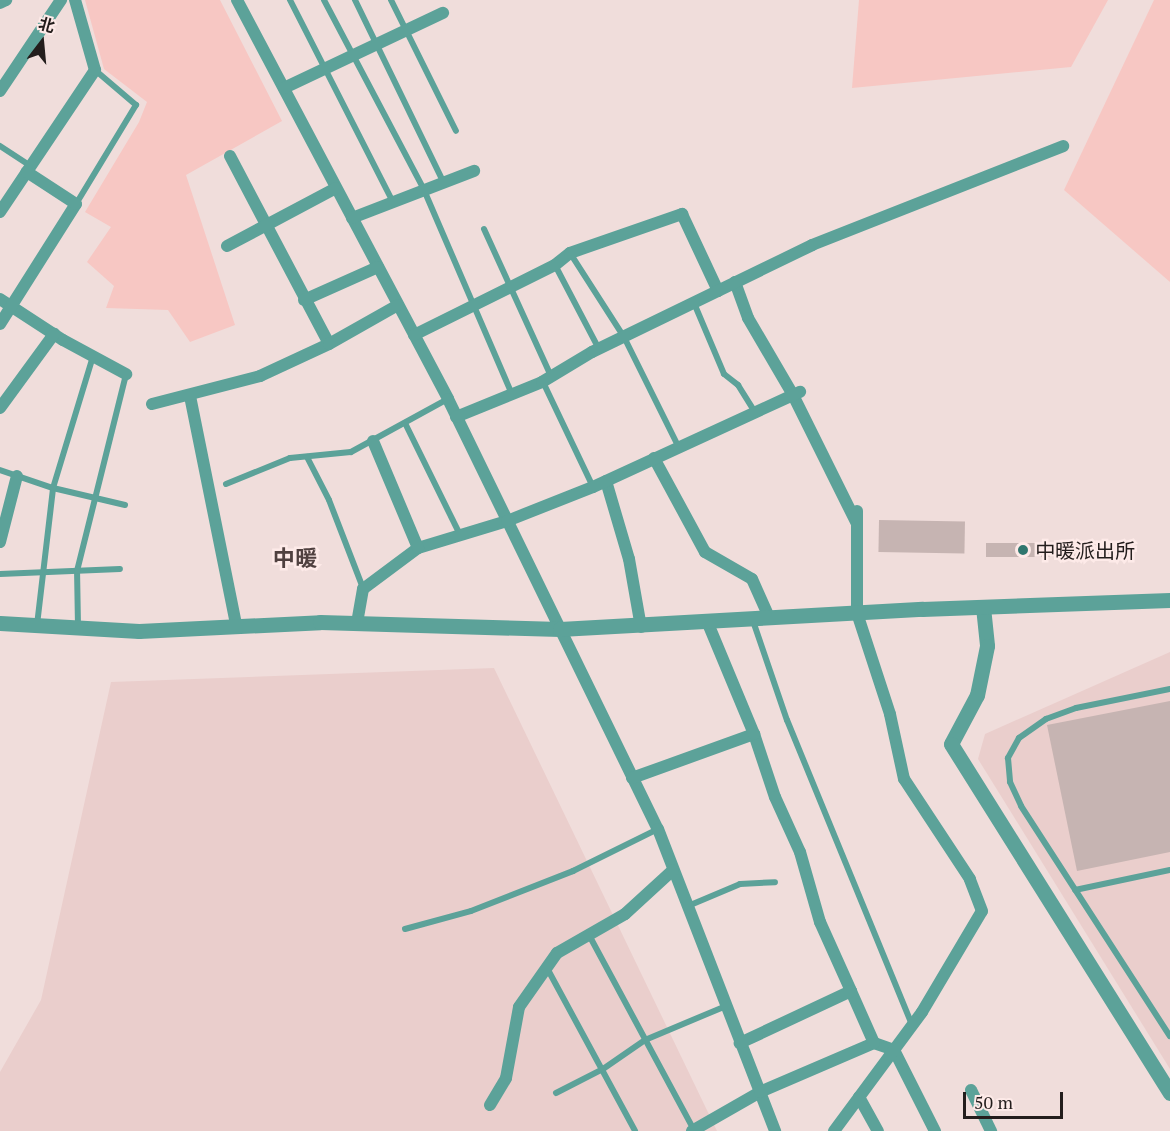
<!DOCTYPE html>
<html>
<head>
<meta charset="utf-8">
<style>
  body { margin:0 }
  #map { position:relative; width:1170px; height:1131px; overflow:hidden; background:#f0dddb; font-family:"PT Serif","Noto Sans SC",serif }
  div>[style] { position:absolute }
  .built>* { inset:0; background:#eacecc }
  .green>* { inset:0; background:#f7c7c3 }
  .building>* { inset:0; background:#c6b4b2; transform-origin:0 0 }
  .service>* { height:6px; margin:-3px; padding:0 3px; transform-origin:3px; border-radius:3px; background:#5ca299 }
  .minor>* { height:12px; margin:-6px; padding:0 6px; transform-origin:6px; border-radius:6px; background:#5ca299 }
  .tertiary>* { height:15px; margin:-7.5px; padding:0 7.5px; transform-origin:7.5px; border-radius:7.5px; background:#5ca299 }
  .dots>* { width:16px; height:16px; translate:-50% -50%; box-sizing:border-box; border:3px solid #fdeae8; border-radius:50% }
  span { translate:-50% -50%; white-space:nowrap; text-align:center; line-height:1.15; -webkit-text-stroke:5px #fdeae8; paint-order:stroke }
  .poi-label { font-size:20px; color:#231d1c }
  .left { translate:0 -50%; text-align:left }
  .quarter-label { font-size:22px; color:#4f403f; font-weight:700 }
  .north { position:absolute; left:12px; top:12px; width:60px; height:60px; -webkit-text-stroke:4px #fdeae8; paint-order:stroke; rotate:16deg; font-size:16px; font-weight:700; line-height:24px; text-align:center; color:#231d1c }
  .north::after { content:''; display:block; margin:auto; width:21px; height:27px; background:#231d1c; clip-path:polygon(50% 0,100% 100%,50% 72%,0 100%) }
  .scale { position:absolute; left:963px; top:1092px; width:100px; height:27px; box-sizing:border-box; border:3px solid #231d1c; border-top:0; padding-left:8px; font-size:18px; line-height:21px; white-space:nowrap; color:#231d1c; -webkit-text-stroke:4px #fdeae8; paint-order:stroke }
</style>
</head>
<body>
<div id="map">
  <div class="built">
    <i style="clip-path:polygon(1170px 652px,1170px 1069px,978px 759px,985px 734px)"></i>
    <i style="clip-path:polygon(494px 668px,717px 1131px,0 1131px,0 1072px,41px 1000px,111px 682px)"></i>
  </div>
  <div class="green">
    <i style="clip-path:polygon(85px 0,220px 0,282px 121px,186px 175px,235px 325px,190px 342px,168px 310px,106px 308px,114px 286px,87px 262px,111px 227px,85px 212px,139px 122px,147px 102px,104px 69px)"></i>
    <i style="clip-path:polygon(859px 0,1108px 0,1071px 67px,852px 88px)"></i>
    <i style="clip-path:polygon(1154px 0,1170px 0,1170px 282px,1064px 190px)"></i>
  </div>
  <div class="building">
    <i style="left:879px;top:520px;width:86px;height:32px;rotate:1deg"></i>
    <i style="left:986px;top:543px;width:124px;height:14px"></i>
    <i style="clip-path:polygon(1170px 701px,1170px 852px,1077px 871px,1047px 725px)"></i>
  </div>
  <div class="service">
    <i style="left:290px;top:0;width:227px;rotate:63deg"></i>
    <i style="left:324px;top:0;width:215px;rotate:62.2deg"></i>
    <i style="left:424px;top:190px;width:222px;rotate:66.7deg"></i>
    <i style="left:355px;top:0;width:203px;rotate:64.1deg"></i>
    <i style="left:391px;top:0;width:146px;rotate:63.6deg"></i>
    <i style="left:0;top:146px;width:37px;rotate:33deg"></i>
    <i style="left:76px;top:204px;width:116px;rotate:-58.8deg"></i>
    <i style="left:136px;top:105px;width:54px;rotate:-139.5deg"></i>
    <i style="left:484px;top:229px;width:162px;rotate:65.5deg"></i>
    <i style="left:570px;top:253px;width:100px;rotate:57.3deg"></i>
    <i style="left:624px;top:337px;width:122px;rotate:63.6deg"></i>
    <i style="left:555px;top:265px;width:95px;rotate:62.4deg"></i>
    <i style="left:694px;top:303px;width:77px;rotate:67.1deg"></i>
    <i style="left:724px;top:374px;width:18px;rotate:38deg"></i>
    <i style="left:738px;top:385px;width:32px;rotate:58deg"></i>
    <i style="left:543px;top:382px;width:116px;rotate:64.5deg"></i>
    <i style="left:405px;top:423px;width:125px;rotate:63.8deg"></i>
    <i style="left:307px;top:457px;width:48px;rotate:62.9deg"></i>
    <i style="left:329px;top:500px;width:94px;rotate:68.9deg"></i>
    <i style="left:0;top:470px;width:56px;rotate:18.8deg"></i>
    <i style="left:53px;top:488px;width:74px;rotate:13.3deg"></i>
    <i style="left:226px;top:484px;width:69px;rotate:-22.1deg"></i>
    <i style="left:290px;top:458px;width:61px;rotate:-5.6deg"></i>
    <i style="left:351px;top:452px;width:111px;rotate:-28.7deg"></i>
    <i style="left:0;top:574px;width:120px;rotate:-2.4deg"></i>
    <i style="left:752px;top:618px;width:108px;rotate:71.1deg"></i>
    <i style="left:787px;top:720px;width:330px;rotate:67.7deg"></i>
    <i style="left:37px;top:625px;width:138px;rotate:-83.3deg"></i>
    <i style="left:53px;top:488px;width:138px;rotate:-73.1deg"></i>
    <i style="left:78px;top:626px;width:55px;rotate:-91deg"></i>
    <i style="left:77px;top:571px;width:203px;rotate:-76deg"></i>
    <i style="left:1170px;top:689px;width:96px;rotate:168.6deg"></i>
    <i style="left:1076px;top:708px;width:32px;rotate:160deg"></i>
    <i style="left:1046px;top:719px;width:33px;rotate:145deg"></i>
    <i style="left:1019px;top:738px;width:23px;rotate:119deg"></i>
    <i style="left:1008px;top:758px;width:24px;rotate:85deg"></i>
    <i style="left:1010px;top:782px;width:26px;rotate:65deg"></i>
    <i style="left:1021px;top:806px;width:274px;rotate:57.1deg"></i>
    <i style="left:1075px;top:890px;width:97px;rotate:-11.9deg"></i>
    <i style="left:688px;top:906px;width:56px;rotate:-22.9deg"></i>
    <i style="left:740px;top:884px;width:35px;rotate:-3deg"></i>
    <i style="left:405px;top:929px;width:68px;rotate:-15.3deg"></i>
    <i style="left:471px;top:911px;width:110px;rotate:-21.4deg"></i>
    <i style="left:573px;top:871px;width:95px;rotate:-26.3deg"></i>
    <i style="left:589px;top:935px;width:221px;rotate:61.7deg"></i>
    <i style="left:547px;top:968px;width:185px;rotate:61.6deg"></i>
    <i style="left:556px;top:1093px;width:53px;rotate:-27.1deg"></i>
    <i style="left:603px;top:1069px;width:51px;rotate:-34.6deg"></i>
    <i style="left:645px;top:1040px;width:88px;rotate:-22.8deg"></i>
  </div>
  <div class="minor">
    <i style="left:237px;top:0;width:451px;rotate:62.1deg"></i>
    <i style="left:448px;top:399px;width:479px;rotate:64deg"></i>
    <i style="left:658px;top:829px;width:324px;rotate:68.8deg"></i>
    <i style="left:0;top:3px;width:7px;rotate:-27deg"></i>
    <i style="left:284px;top:88px;width:176px;rotate:-25.3deg"></i>
    <i style="left:0;top:91px;width:110px;rotate:-56.2deg"></i>
    <i style="left:230px;top:156px;width:212px;rotate:62.2deg"></i>
    <i style="left:0;top:212px;width:171px;rotate:-56.2deg"></i>
    <i style="left:95px;top:70px;width:73px;rotate:-105.9deg"></i>
    <i style="left:352px;top:218px;width:131px;rotate:-21.1deg"></i>
    <i style="left:227px;top:246px;width:123px;rotate:-28deg"></i>
    <i style="left:735px;top:282px;width:38px;rotate:70deg"></i>
    <i style="left:748px;top:318px;width:89px;rotate:59.7deg"></i>
    <i style="left:793px;top:395px;width:142px;rotate:63.6deg"></i>
    <i style="left:0;top:299px;width:75px;rotate:33.1deg"></i>
    <i style="left:63px;top:340px;width:72px;rotate:28.4deg"></i>
    <i style="left:304px;top:300px;width:81px;rotate:-24deg"></i>
    <i style="left:0;top:324px;width:142px;rotate:-57.7deg"></i>
    <i style="left:76px;top:204px;width:59px;rotate:-146.9deg"></i>
    <i style="left:414px;top:335px;width:157px;rotate:-26.4deg"></i>
    <i style="left:555px;top:265px;width:19px;rotate:-39deg"></i>
    <i style="left:570px;top:253px;width:119px;rotate:-19.2deg"></i>
    <i style="left:682px;top:214px;width:85px;rotate:64.9deg"></i>
    <i style="left:190px;top:396px;width:234px;rotate:78.6deg"></i>
    <i style="left:152px;top:404px;width:112px;rotate:-14.5deg"></i>
    <i style="left:260px;top:376px;width:76px;rotate:-24.9deg"></i>
    <i style="left:329px;top:344px;width:79px;rotate:-29.5deg"></i>
    <i style="left:0;top:408px;width:92px;rotate:-53.9deg"></i>
    <i style="left:456px;top:417px;width:93px;rotate:-22.1deg"></i>
    <i style="left:542px;top:382px;width:58px;rotate:-31deg"></i>
    <i style="left:592px;top:352px;width:245px;rotate:-25.9deg"></i>
    <i style="left:812px;top:245px;width:270px;rotate:-21.5deg"></i>
    <i style="left:654px;top:458px;width:107px;rotate:61.5deg"></i>
    <i style="left:705px;top:552px;width:54px;rotate:29.9deg"></i>
    <i style="left:752px;top:579px;width:42px;rotate:65.9deg"></i>
    <i style="left:606px;top:481px;width:81px;rotate:73.6deg"></i>
    <i style="left:629px;top:559px;width:69px;rotate:80deg"></i>
    <i style="left:0;top:542px;width:68px;rotate:-75.6deg"></i>
    <i style="left:418px;top:548px;width:93px;rotate:-16.9deg"></i>
    <i style="left:507px;top:521px;width:92px;rotate:-21.6deg"></i>
    <i style="left:593px;top:487px;width:228px;rotate:-24.7deg"></i>
    <i style="left:357px;top:623px;width:35px;rotate:-80deg"></i>
    <i style="left:363px;top:589px;width:69px;rotate:-36.7deg"></i>
    <i style="left:418px;top:548px;width:116px;rotate:-112.8deg"></i>
    <i style="left:754px;top:734px;width:66px;rotate:71.6deg"></i>
    <i style="left:775px;top:797px;width:60px;rotate:65.6deg"></i>
    <i style="left:800px;top:852px;width:73px;rotate:74.1deg"></i>
    <i style="left:820px;top:922px;width:76px;rotate:65.8deg"></i>
    <i style="left:632px;top:778px;width:130px;rotate:-19.8deg"></i>
    <i style="left:754px;top:734px;width:122px;rotate:-112.6deg"></i>
    <i style="left:874px;top:1043px;width:21px;rotate:19deg"></i>
    <i style="left:894px;top:1050px;width:91px;rotate:63.2deg"></i>
    <i style="left:971px;top:1090px;width:46px;rotate:64deg"></i>
    <i style="left:859px;top:1097px;width:39px;rotate:61deg"></i>
    <i style="left:490px;top:1105px;width:31px;rotate:-59deg"></i>
    <i style="left:506px;top:1078px;width:72px;rotate:-79.6deg"></i>
    <i style="left:519px;top:1007px;width:66px;rotate:-54.9deg"></i>
    <i style="left:557px;top:953px;width:78px;rotate:-29.8deg"></i>
    <i style="left:625px;top:914px;width:65px;rotate:-42.5deg"></i>
    <i style="left:692px;top:1131px;width:78px;rotate:-29.8deg"></i>
    <i style="left:760px;top:1092px;width:124px;rotate:-23.3deg"></i>
    <i style="left:874px;top:1043px;width:57px;rotate:-113.9deg"></i>
    <i style="left:851px;top:991px;width:123px;rotate:154.9deg"></i>
    <i style="left:834px;top:1131px;width:148px;rotate:-53.5deg"></i>
    <i style="left:922px;top:1012px;width:117px;rotate:-59.3deg"></i>
    <i style="left:982px;top:911px;width:34px;rotate:-111deg"></i>
    <i style="left:970px;top:879px;width:120px;rotate:-123.4deg"></i>
    <i style="left:904px;top:779px;width:66px;rotate:-102.2deg"></i>
    <i style="left:890px;top:714px;width:106px;rotate:-108.1deg"></i>
    <i style="left:857px;top:613px;width:102px;rotate:-90deg"></i>
  </div>
  <div class="tertiary">
    <i style="left:983px;top:607px;width:39px;rotate:84deg"></i>
    <i style="left:987px;top:646px;width:50px;rotate:101.5deg"></i>
    <i style="left:977px;top:695px;width:55px;rotate:118deg"></i>
    <i style="left:951px;top:744px;width:412px;rotate:57.9deg"></i>
    <i style="left:0;top:623px;width:139px;rotate:3.3deg"></i>
    <i style="left:139px;top:631px;width:181px;rotate:-2.8deg"></i>
    <i style="left:320px;top:622px;width:240px;rotate:1.7deg"></i>
    <i style="left:560px;top:629px;width:363px;rotate:-3.2deg"></i>
    <i style="left:922px;top:609px;width:248px;rotate:-2.1deg"></i>
  </div>
  <div class="dots">
    <i style="left:1023px;top:550px;background:#2f766e"></i>
  </div>
  <div class="poi-label">
    <span class="left" style="left:1035px;top:550px">中暖派出所</span>
  </div>
  <div class="quarter-label">
    <span style="left:295px;top:558px">中暖</span>
  </div>
  <div class="north">北</div>
  <div class="scale">50 m</div>
</div>
</body>
</html>
